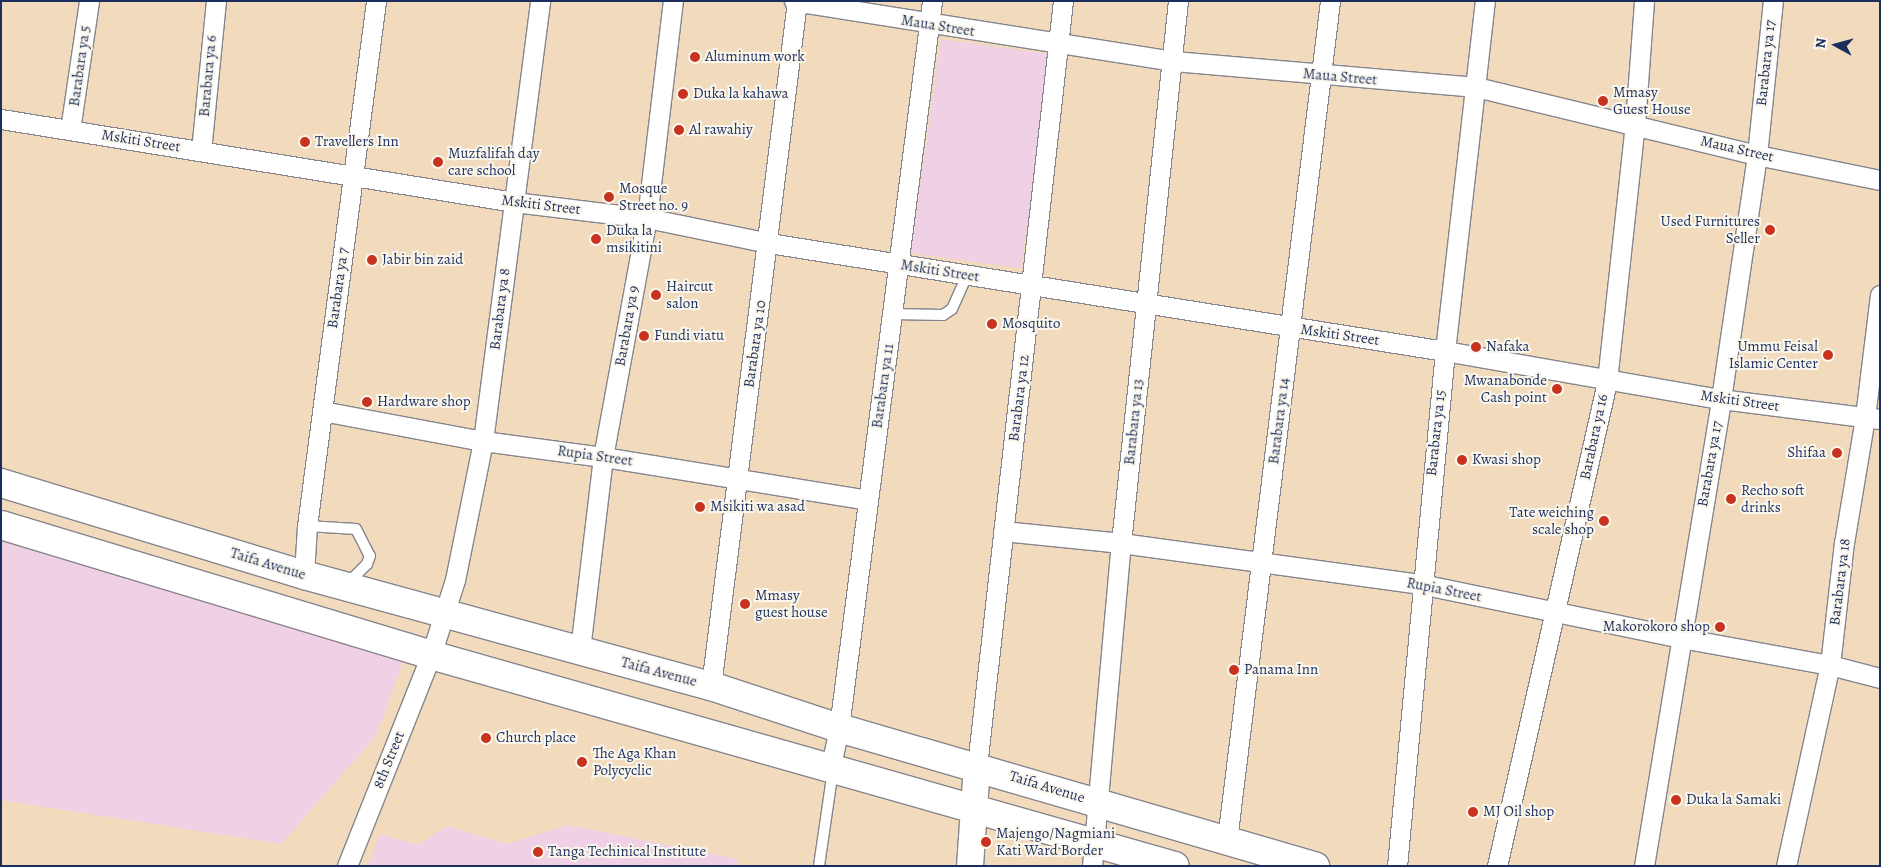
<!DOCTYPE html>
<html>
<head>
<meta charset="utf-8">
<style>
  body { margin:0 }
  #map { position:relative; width:1881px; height:867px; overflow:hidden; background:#f1dbbc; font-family:Alegreya,serif }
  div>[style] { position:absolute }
  .built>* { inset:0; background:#efd0e5; transform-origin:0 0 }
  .roads { filter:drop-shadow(1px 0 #86858d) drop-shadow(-1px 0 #86858d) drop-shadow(0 1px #86858d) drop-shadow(0 -1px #86858d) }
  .lane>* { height:10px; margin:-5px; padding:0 5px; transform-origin:5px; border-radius:5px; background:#fff }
  .street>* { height:19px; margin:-9.5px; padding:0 9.5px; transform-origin:9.5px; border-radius:9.5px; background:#fff }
  .secondary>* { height:26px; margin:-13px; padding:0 13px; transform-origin:13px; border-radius:13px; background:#fff }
  .primary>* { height:28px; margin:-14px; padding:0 14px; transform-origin:14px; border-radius:14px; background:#fff }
  .dots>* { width:14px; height:14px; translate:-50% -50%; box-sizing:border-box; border:2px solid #fbf7ec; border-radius:50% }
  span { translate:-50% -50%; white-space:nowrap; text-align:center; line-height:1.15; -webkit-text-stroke:4px #fbf7ec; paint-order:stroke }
  .street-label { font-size:15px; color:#1b2f5e }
  .poi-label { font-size:15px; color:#1b2f5e }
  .left { translate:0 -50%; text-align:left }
  .right { translate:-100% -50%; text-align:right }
  .frame { position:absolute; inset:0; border:2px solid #1b2f5e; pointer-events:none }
  .north { position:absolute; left:1811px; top:20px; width:50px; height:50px; -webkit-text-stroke:4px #fbf7ec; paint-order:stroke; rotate:277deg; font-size:14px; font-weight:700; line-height:20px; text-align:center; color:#1b2f5e }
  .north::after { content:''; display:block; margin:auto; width:18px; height:22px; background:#1b2f5e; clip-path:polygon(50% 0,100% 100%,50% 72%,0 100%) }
</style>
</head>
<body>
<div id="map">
  <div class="built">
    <i style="left:941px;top:39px;width:111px;height:216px;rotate:8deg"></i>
    <i style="clip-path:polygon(1px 541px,404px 659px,376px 736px,281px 844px,1px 800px)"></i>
    <i style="clip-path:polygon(568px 825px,738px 859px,737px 866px,368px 866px,380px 834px,418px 845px,448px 826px,506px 844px)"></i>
  </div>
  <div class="roads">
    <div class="lane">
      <i style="left:893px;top:314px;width:50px;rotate:1.1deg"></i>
      <i style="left:943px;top:315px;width:11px;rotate:-34deg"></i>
      <i style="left:952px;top:309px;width:37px;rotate:-66deg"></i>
      <i style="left:307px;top:526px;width:49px;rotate:3.5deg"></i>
      <i style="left:356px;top:529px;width:30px;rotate:63deg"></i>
      <i style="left:370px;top:556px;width:9px;rotate:111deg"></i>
      <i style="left:367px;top:564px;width:28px;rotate:135deg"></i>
      <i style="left:819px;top:866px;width:97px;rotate:-81.7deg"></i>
    </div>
    <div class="street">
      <i style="left:794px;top:1px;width:385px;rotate:9deg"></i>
      <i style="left:1174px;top:61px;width:303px;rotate:4.9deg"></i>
      <i style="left:1476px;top:87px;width:289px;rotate:13.6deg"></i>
      <i style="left:1757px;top:155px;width:126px;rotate:11.5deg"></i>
      <i style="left:1px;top:119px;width:520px;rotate:9.19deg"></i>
      <i style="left:514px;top:202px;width:134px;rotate:6.9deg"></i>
      <i style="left:647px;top:218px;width:125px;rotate:11.6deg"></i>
      <i style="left:769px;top:243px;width:685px;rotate:9.08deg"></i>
      <i style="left:1445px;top:351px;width:280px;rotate:9.9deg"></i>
      <i style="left:1721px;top:399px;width:160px;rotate:7.2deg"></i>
      <i style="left:70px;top:130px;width:130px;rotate:-81.6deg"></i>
      <i style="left:201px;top:151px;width:151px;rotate:-84.3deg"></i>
      <i style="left:322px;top:411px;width:164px;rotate:10.6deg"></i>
      <i style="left:483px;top:441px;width:121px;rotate:7.6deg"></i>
      <i style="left:603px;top:457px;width:268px;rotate:9.2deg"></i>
      <i style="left:1003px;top:531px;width:119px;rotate:5.8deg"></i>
      <i style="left:1121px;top:543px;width:303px;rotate:7.8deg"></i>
      <i style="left:1421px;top:584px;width:266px;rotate:11.7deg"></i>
      <i style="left:1681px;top:638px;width:151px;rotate:10.3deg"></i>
      <i style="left:1830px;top:665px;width:52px;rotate:14.6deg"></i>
      <i style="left:304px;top:575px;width:49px;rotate:-86.5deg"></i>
      <i style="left:307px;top:526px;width:530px;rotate:-82.51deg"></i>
      <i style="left:580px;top:650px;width:194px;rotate:-83.2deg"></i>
      <i style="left:603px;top:457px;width:243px;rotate:-79.6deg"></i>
      <i style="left:647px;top:218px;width:219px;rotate:-83.2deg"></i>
      <i style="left:711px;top:686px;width:690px;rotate:-82.84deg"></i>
      <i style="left:977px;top:766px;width:770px;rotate:-83.59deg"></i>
      <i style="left:830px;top:770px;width:43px;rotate:-77.9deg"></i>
      <i style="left:839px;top:728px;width:733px;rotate:-82.71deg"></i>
      <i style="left:1227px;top:840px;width:845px;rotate:-83deg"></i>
      <i style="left:347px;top:866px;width:227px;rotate:-68.3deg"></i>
      <i style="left:431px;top:655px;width:79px;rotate:-72.3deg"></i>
      <i style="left:455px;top:580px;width:142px;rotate:-78.6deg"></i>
      <i style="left:483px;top:441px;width:444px;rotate:-82.6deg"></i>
      <i style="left:1092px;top:866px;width:324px;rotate:-84.9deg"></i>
      <i style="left:1121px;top:543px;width:545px;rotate:-84deg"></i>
      <i style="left:1397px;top:866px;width:517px;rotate:-84.68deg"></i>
      <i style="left:1445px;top:351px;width:352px;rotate:-83.5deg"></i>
      <i style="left:1497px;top:866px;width:497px;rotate:-77.2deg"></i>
      <i style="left:1607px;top:381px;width:259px;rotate:-83.8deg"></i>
      <i style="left:1635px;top:124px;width:123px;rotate:-85.8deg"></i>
      <i style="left:1644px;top:866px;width:473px;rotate:-80.6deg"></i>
      <i style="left:1721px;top:399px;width:247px;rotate:-81.6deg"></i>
      <i style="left:1757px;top:155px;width:155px;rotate:-84.1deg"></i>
      <i style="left:1786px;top:866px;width:206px;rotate:-77.7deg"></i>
      <i style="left:1830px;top:665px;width:123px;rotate:-83.5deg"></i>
      <i style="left:1844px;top:543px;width:128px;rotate:-80.5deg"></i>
      <i style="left:1865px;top:417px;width:123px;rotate:-83deg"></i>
    </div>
    <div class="secondary">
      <i style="left:970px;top:866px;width:100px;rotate:-86deg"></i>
    </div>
    <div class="primary">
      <i style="left:1px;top:483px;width:317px;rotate:16.9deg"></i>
      <i style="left:304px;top:575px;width:422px;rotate:15.3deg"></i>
      <i style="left:711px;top:686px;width:135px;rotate:18.2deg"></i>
      <i style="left:839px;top:728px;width:496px;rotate:16.2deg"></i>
      <i style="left:1px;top:525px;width:449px;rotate:16.8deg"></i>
      <i style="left:431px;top:655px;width:773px;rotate:15.83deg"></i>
    </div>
  </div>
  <div class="dots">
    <i style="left:695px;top:57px;background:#c8321e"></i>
    <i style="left:683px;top:94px;background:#c8321e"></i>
    <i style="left:1603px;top:101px;background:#c8321e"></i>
    <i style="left:679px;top:130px;background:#c8321e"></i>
    <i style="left:305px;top:142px;background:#c8321e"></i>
    <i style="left:438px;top:162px;background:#c8321e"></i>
    <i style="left:609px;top:197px;background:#c8321e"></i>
    <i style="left:1770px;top:230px;background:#c8321e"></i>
    <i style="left:596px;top:239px;background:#c8321e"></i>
    <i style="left:372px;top:260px;background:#c8321e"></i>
    <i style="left:656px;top:295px;background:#c8321e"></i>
    <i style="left:992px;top:324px;background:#c8321e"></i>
    <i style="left:644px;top:336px;background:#c8321e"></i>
    <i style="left:1476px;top:347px;background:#c8321e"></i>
    <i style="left:1828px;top:355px;background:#c8321e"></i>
    <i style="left:1557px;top:389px;background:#c8321e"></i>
    <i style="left:367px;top:402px;background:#c8321e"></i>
    <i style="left:1837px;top:453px;background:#c8321e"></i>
    <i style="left:1462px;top:460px;background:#c8321e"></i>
    <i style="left:1731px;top:499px;background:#c8321e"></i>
    <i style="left:700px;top:507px;background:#c8321e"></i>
    <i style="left:1604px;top:521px;background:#c8321e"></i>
    <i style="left:745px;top:604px;background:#c8321e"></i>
    <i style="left:1720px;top:627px;background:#c8321e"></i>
    <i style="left:1234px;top:670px;background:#c8321e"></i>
    <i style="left:486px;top:738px;background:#c8321e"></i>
    <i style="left:582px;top:762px;background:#c8321e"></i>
    <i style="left:1676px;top:800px;background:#c8321e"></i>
    <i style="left:1473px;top:812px;background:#c8321e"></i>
    <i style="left:986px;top:842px;background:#c8321e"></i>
    <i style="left:538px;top:852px;background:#c8321e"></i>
  </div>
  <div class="street-label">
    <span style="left:938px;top:26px;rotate:9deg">Maua Street</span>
    <span style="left:1766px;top:63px;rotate:-84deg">Barabara ya 17</span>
    <span style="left:80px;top:66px;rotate:-82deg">Barabara ya 5</span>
    <span style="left:208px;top:76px;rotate:-85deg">Barabara ya 6</span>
    <span style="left:1340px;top:77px;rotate:5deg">Maua Street</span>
    <span style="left:141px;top:141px;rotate:9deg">Mskiti Street</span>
    <span style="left:1737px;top:149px;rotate:13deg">Maua Street</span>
    <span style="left:541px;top:205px;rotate:7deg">Mskiti Street</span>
    <span style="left:940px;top:271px;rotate:9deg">Mskiti Street</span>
    <span style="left:338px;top:288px;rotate:-82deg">Barabara ya 7</span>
    <span style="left:500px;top:309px;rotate:-83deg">Barabara ya 8</span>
    <span style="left:627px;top:326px;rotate:-80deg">Barabara ya 9</span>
    <span style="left:1340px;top:335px;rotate:8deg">Mskiti Street</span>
    <span style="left:755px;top:344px;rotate:-82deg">Barabara ya 10</span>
    <span style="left:883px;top:386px;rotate:-82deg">Barabara ya 11</span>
    <span style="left:1019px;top:398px;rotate:-83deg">Barabara ya 12</span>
    <span style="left:1740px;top:401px;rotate:8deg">Mskiti Street</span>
    <span style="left:1279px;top:421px;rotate:-83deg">Barabara ya 14</span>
    <span style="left:1134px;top:422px;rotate:-84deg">Barabara ya 13</span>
    <span style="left:1436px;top:433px;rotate:-84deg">Barabara ya 15</span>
    <span style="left:1594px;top:437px;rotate:-78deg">Barabara ya 16</span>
    <span style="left:595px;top:456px;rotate:8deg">Rupia Street</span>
    <span style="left:1710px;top:464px;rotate:-80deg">Barabara ya 17</span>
    <span style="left:268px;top:564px;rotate:17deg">Taifa Avenue</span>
    <span style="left:1840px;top:582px;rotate:-83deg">Barabara ya 18</span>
    <span style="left:1444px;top:590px;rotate:11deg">Rupia Street</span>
    <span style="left:659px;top:672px;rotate:15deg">Taifa Avenue</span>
    <span style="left:389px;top:760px;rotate:-68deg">8th Street</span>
    <span style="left:1047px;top:787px;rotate:17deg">Taifa Avenue</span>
  </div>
  <div class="poi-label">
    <span class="left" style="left:705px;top:57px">Aluminum work</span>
    <span class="left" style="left:1613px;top:101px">Mmasy<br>Guest House</span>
    <span class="left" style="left:693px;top:94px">Duka la kahawa</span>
    <span class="left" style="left:689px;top:130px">Al rawahiy</span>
    <span class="left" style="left:315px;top:142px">Travellers Inn</span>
    <span class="left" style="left:448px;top:162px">Muzfalifah day<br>care school</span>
    <span class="left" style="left:619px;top:197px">Mosque<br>Street no. 9</span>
    <span class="right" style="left:1760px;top:230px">Used Furnitures<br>Seller</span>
    <span class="left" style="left:606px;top:239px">Duka la<br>msikitini</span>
    <span class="left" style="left:382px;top:260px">Jabir bin zaid</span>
    <span class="left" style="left:666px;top:295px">Haircut<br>salon</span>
    <span class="left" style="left:1002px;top:324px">Mosquito</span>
    <span class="left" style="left:654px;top:336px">Fundi viatu</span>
    <span class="right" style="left:1818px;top:355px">Ummu Feisal<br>Islamic Center</span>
    <span class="left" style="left:1486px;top:347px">Nafaka</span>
    <span class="right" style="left:1547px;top:389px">Mwanabonde<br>Cash point</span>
    <span class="left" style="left:377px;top:402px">Hardware shop</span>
    <span class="right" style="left:1826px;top:453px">Shifaa</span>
    <span class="left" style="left:1472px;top:460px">Kwasi shop</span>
    <span class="left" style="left:1741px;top:499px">Recho soft<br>drinks</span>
    <span class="left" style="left:710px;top:507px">Msikiti wa asad</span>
    <span class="right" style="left:1594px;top:521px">Tate weiching<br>scale shop</span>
    <span class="left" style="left:755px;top:604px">Mmasy<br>guest house</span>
    <span class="right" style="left:1710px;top:627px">Makorokoro shop</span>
    <span class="left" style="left:1244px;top:670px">Panama Inn</span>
    <span class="left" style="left:496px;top:738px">Church place</span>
    <span class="left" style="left:593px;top:762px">The Aga Khan<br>Polycyclic</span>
    <span class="left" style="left:1686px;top:800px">Duka la Samaki</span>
    <span class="left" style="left:1483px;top:812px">MJ Oil shop</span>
    <span class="left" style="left:996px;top:842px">Majengo/Nagmiani<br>Kati Ward Border</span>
    <span class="left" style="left:548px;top:852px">Tanga Techinical Institute</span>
  </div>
  <div class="frame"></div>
  <div class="north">N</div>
</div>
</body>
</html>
